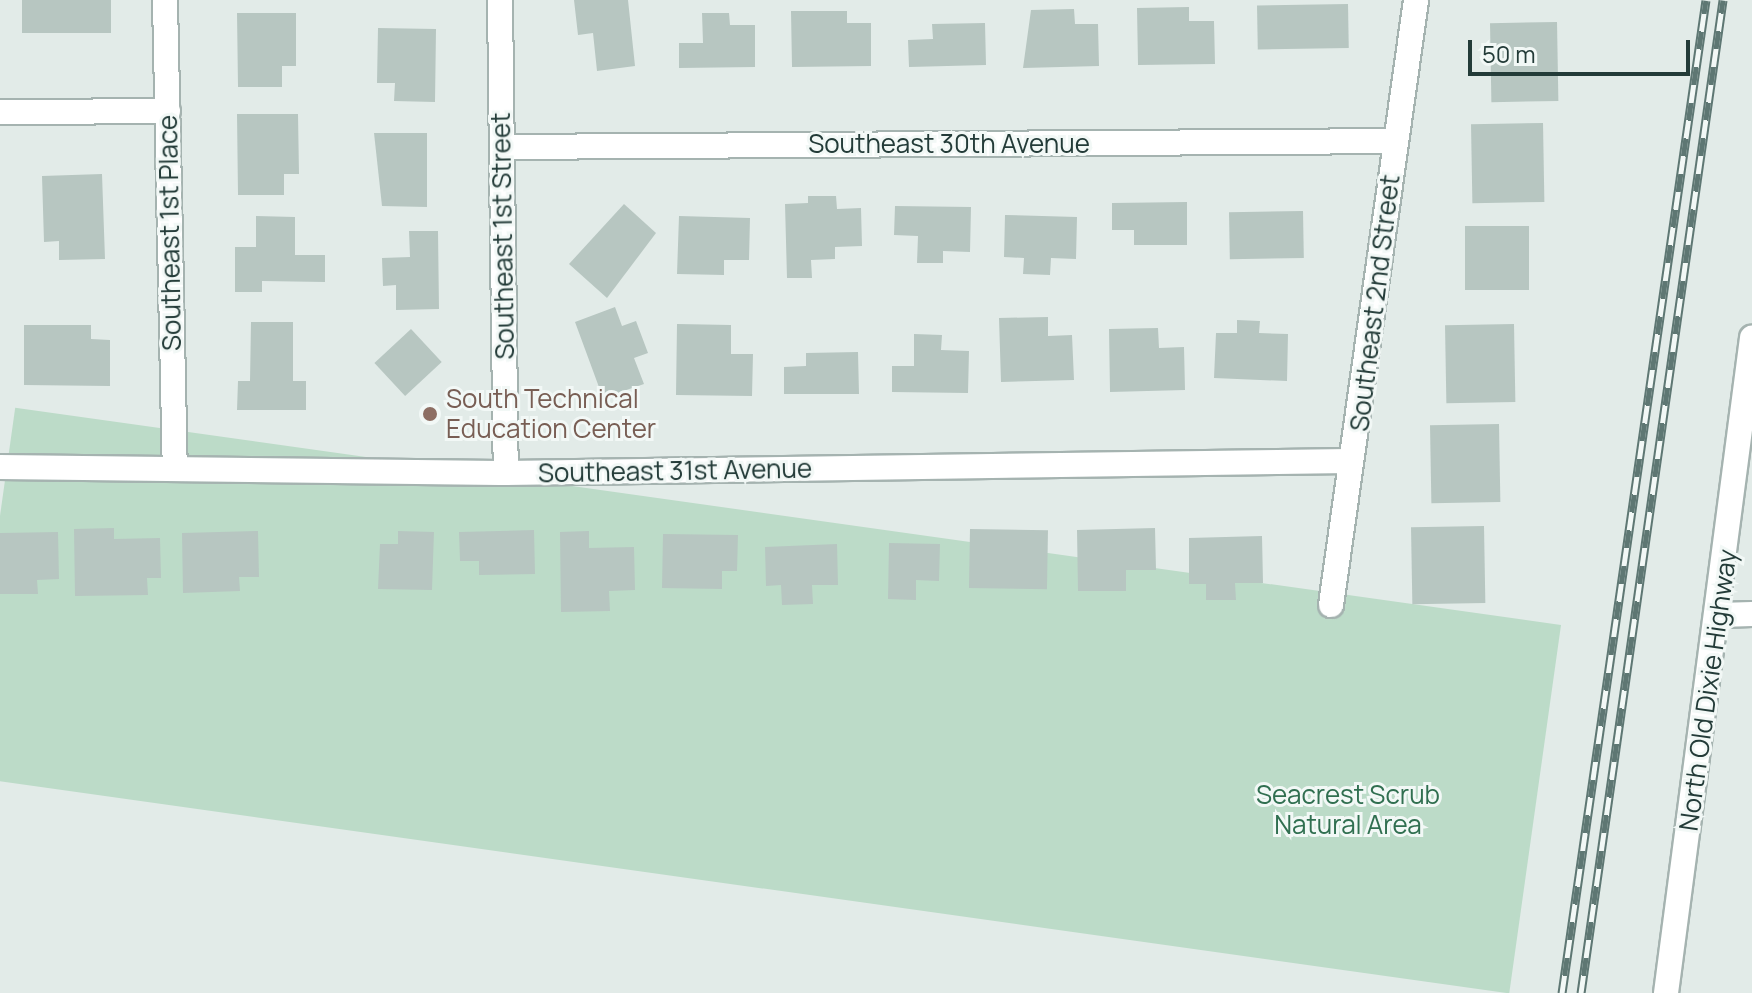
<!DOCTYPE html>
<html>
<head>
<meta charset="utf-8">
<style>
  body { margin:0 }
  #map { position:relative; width:1752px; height:993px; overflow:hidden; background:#e2ebe8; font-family:Manrope,sans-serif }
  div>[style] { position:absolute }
  .green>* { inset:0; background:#bcdbc8; transform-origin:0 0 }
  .building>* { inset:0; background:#b7c6c1; transform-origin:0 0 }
  .roads { filter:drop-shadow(2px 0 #a5b3b0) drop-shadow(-2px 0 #a5b3b0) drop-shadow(0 2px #a5b3b0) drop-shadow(0 -2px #a5b3b0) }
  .minor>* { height:24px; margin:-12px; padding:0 12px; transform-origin:12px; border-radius:12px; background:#fff }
  .rail>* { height:9px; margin-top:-4.5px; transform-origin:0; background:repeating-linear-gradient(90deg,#f2f8f6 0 18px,#5e7773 0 36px); box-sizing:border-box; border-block:2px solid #5e7773 }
  .dots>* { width:22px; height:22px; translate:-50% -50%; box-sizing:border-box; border:4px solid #f2f8f6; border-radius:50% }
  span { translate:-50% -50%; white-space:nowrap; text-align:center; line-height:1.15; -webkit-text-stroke:6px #f2f8f6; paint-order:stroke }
  .street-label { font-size:26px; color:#233b38 }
  .education-label { font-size:26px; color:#785e54 }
  .left { translate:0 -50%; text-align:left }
  .park-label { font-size:26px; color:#306f50 }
  .scale { position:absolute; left:1468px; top:40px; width:222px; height:36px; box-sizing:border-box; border:4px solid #233b38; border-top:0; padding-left:10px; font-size:24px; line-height:28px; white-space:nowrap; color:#233b38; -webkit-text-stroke:6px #f2f8f6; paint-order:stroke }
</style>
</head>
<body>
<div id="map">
  <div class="green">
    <i style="left:1561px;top:625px;width:372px;height:1561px;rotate:98deg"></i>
  </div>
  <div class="building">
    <i style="left:22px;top:0;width:89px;height:33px"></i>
    <i style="clip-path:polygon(574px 0,628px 0,635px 66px,597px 71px,593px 33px,578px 35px)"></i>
    <i style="left:1348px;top:4px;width:44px;height:91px;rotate:89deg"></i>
    <i style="clip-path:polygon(1189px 7px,1189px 21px,1214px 21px,1215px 64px,1138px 65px,1137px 8px)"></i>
    <i style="clip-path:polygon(1074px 9px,1075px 24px,1098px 24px,1099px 66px,1023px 68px,1031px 10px)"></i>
    <i style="clip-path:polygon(791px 11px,847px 11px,847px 23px,871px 23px,871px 66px,792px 67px)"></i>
    <i style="clip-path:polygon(237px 13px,296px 13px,296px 66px,282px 66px,282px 87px,238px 87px)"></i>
    <i style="clip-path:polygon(702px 13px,729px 13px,730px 25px,755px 25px,755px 67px,679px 68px,679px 43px,703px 43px)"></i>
    <i style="left:1557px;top:22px;width:79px;height:67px;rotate:89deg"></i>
    <i style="clip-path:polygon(985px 23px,986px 65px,909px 67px,908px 40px,933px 39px,932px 24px)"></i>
    <i style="clip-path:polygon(378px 28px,436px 29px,435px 102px,394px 101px,395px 83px,377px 83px)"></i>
    <i style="clip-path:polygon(237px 114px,298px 114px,299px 174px,284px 174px,284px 195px,238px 195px)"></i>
    <i style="left:1543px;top:123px;width:79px;height:72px;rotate:89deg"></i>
    <i style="clip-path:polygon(374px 133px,427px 133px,427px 207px,382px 206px)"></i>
    <i style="clip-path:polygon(102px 174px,105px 259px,59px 260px,59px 241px,44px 242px,42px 176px)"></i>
    <i style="clip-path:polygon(808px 196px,836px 196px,837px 209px,861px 208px,862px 246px,835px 247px,835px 259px,811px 260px,812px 278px,787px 278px,785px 204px,808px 203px)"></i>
    <i style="clip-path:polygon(1187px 202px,1187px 245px,1134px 245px,1134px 230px,1112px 230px,1112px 203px)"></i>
    <i style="clip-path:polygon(624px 204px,656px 233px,607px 298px,569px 264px)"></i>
    <i style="clip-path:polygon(895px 206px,971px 207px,970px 252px,943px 251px,943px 263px,917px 263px,918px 236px,894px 235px)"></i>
    <i style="left:1303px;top:211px;width:47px;height:74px;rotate:89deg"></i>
    <i style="clip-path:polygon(1005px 215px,1077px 217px,1076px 259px,1051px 258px,1050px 275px,1023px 274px,1024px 258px,1004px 257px)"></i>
    <i style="clip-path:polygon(256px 216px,295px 217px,295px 255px,325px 255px,325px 282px,262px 281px,262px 292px,235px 292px,235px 247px,256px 247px)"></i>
    <i style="clip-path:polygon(679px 216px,750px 218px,749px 260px,724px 260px,724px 275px,677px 274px)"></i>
    <i style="left:1465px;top:226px;width:64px;height:64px"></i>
    <i style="clip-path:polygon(409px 231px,438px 231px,439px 309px,396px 310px,396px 285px,383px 286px,382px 258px,410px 257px)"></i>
    <i style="clip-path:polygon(615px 307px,622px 326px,636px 321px,648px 353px,634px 358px,644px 384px,603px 398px,575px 322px)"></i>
    <i style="clip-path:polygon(1048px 317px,1048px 336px,1072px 335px,1074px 380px,1001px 382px,999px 318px)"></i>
    <i style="clip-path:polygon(1237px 320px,1260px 321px,1259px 333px,1288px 334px,1287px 381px,1214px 378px,1216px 333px,1237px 333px)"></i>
    <i style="clip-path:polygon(251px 322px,293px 322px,293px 381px,306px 381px,306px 410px,237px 410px,238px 381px,250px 381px)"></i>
    <i style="clip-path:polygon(677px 324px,731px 325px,731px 354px,753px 354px,752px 396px,676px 395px)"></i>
    <i style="left:1514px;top:324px;width:78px;height:69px;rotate:89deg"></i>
    <i style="clip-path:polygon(24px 325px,91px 325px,91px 339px,110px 340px,110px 386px,24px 385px)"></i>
    <i style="clip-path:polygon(1158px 328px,1159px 348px,1184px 347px,1185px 390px,1110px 392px,1109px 329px)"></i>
    <i style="left:411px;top:329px;width:45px;height:50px;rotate:47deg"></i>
    <i style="clip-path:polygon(914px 334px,942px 335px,941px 350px,969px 351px,968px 393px,892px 392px,892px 366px,914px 366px)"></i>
    <i style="clip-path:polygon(858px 352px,859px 394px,784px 394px,784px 367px,806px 366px,806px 353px)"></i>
    <i style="left:1499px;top:424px;width:78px;height:69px;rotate:89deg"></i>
    <i style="left:1484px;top:526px;width:77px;height:73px;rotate:89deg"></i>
    <i style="clip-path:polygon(114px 528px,114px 539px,160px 538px,161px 578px,147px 578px,148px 595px,75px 596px,74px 529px)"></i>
    <i style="clip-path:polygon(1155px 528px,1156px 570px,1126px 570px,1126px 591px,1078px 591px,1077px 530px)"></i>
    <i style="left:970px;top:529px;width:78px;height:59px;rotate:1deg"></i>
    <i style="clip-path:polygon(534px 530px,535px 574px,479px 575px,479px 561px,460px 561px,459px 532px)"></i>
    <i style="clip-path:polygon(258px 531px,259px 577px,239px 577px,240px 591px,183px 593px,182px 533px)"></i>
    <i style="clip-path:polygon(398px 531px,434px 532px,432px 590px,378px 589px,380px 544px,398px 544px)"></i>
    <i style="clip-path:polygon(589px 531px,589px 548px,634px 547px,635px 590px,609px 591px,610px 611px,561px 612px,560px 532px)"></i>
    <i style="clip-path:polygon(58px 532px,59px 579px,37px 580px,38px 594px,0 594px,0 533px)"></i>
    <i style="clip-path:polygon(663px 534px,738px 535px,737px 571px,722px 571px,722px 589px,662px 588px)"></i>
    <i style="clip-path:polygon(1262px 536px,1263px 583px,1235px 583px,1236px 600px,1206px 600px,1206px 584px,1189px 584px,1189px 538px)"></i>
    <i style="clip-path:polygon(889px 543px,940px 544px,939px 581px,916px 580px,916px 600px,888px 599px)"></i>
    <i style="clip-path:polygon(837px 544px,838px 585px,812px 585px,813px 604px,782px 605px,781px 585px,766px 586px,765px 547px)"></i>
  </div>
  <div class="roads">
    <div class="minor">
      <i style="left:165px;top:0;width:466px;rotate:88.8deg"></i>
      <i style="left:500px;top:0;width:473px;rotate:89.3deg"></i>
      <i style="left:0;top:112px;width:168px;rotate:-0.3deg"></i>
      <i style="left:502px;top:147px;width:894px;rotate:-0.38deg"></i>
      <i style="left:0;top:467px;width:506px;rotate:0.68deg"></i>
      <i style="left:506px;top:473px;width:843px;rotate:-0.82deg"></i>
      <i style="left:1331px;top:605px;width:611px;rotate:-82deg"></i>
      <i style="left:1720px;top:615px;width:32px;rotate:-2deg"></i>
      <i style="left:1666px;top:993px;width:661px;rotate:-82.52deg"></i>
    </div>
  </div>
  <div class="rail">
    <i style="left:1562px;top:993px;width:1003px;rotate:-81.75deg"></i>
    <i style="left:1581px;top:993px;width:1003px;rotate:-81.86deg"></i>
  </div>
  <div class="dots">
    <i style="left:430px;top:414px;background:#8d6e63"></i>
  </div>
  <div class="street-label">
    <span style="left:949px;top:144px">Southeast 30th Avenue</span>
    <span style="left:170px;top:233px;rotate:-91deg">Southeast 1st Place</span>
    <span style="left:503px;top:236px;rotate:-91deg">Southeast 1st Street</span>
    <span style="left:1375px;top:303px;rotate:-83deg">Southeast 2nd Street</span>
    <span style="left:675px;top:471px;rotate:-1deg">Southeast 31st Avenue</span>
    <span style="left:1708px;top:690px;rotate:-82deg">North Old Dixie Highway</span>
  </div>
  <div class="education-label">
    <span class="left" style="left:446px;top:414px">South Technical<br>Education Center</span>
  </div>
  <div class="park-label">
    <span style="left:1348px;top:810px">Seacrest Scrub<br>Natural Area</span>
  </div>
  <div class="scale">50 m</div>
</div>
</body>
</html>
